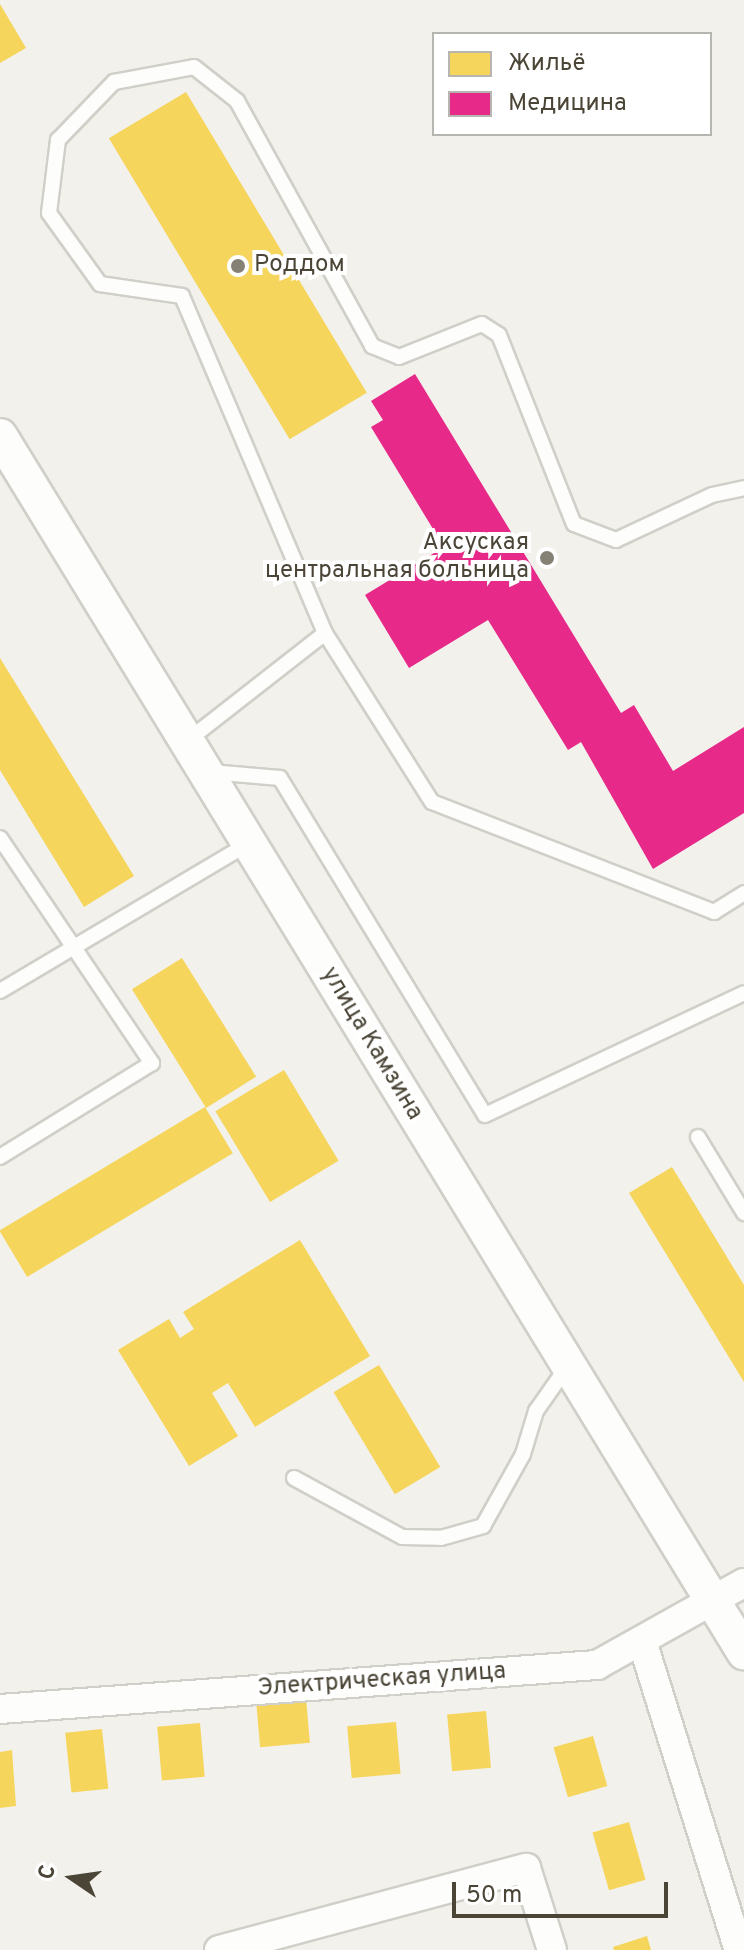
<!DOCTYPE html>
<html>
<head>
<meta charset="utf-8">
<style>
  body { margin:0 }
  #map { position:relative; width:744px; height:1950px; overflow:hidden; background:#f2f1eb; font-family:Overpass,sans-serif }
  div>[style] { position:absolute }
  .homes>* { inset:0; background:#f6d55c; transform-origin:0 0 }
  .health>* { inset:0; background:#e7298a }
  .roads { filter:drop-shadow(2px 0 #d0cfc8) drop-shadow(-2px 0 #d0cfc8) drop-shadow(0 2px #d0cfc8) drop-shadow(0 -2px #d0cfc8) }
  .service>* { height:14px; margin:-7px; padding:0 7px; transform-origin:7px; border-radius:7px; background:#fdfdfc }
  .minor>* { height:28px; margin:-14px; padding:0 14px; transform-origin:14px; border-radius:14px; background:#fdfdfc }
  .tertiary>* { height:34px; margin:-17px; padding:0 17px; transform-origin:17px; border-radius:17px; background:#fdfdfc }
  .dots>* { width:22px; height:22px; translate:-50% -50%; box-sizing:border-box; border:4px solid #fff; border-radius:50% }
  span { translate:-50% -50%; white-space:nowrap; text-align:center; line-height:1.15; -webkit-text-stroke:8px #fff; paint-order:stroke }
  .poi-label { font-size:24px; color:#4a4536 }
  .left { translate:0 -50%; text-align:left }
  .right { translate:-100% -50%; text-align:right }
  .street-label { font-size:24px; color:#4a4536 }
  .legend { position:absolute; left:432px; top:32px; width:280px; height:104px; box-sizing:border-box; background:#fff; border:2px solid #b7b5af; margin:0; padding:10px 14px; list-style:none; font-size:24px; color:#4a4536 }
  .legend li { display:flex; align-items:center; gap:16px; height:40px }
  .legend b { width:40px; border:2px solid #b7b5af }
  .north { position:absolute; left:32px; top:1838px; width:80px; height:80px; -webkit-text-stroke:6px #fff; paint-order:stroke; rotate:283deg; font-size:22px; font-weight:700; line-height:32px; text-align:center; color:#4a4536 }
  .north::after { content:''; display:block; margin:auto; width:28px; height:36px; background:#4a4536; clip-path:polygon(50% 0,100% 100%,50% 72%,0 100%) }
  .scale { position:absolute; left:452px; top:1882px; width:216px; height:36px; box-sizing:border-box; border:4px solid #4a4536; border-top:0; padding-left:10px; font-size:24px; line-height:28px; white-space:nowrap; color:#4a4536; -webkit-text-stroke:6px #fff; paint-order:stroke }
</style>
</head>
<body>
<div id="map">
  <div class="homes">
    <i style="clip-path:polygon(0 4px,26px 48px,0 63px)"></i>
    <i style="left:186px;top:92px;width:351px;height:90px;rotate:59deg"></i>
    <i style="clip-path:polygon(0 658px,134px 876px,84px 907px,0 770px)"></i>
    <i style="left:182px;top:958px;width:140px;height:59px;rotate:58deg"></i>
    <i style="left:284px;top:1070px;width:106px;height:80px;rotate:59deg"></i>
    <i style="left:205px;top:1107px;width:54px;height:240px;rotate:59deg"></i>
    <i style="clip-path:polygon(672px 1167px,744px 1285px,744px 1382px,629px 1193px)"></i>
    <i style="clip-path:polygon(300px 1240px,370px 1356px,255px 1427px,228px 1383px,212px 1393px,238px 1436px,189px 1466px,118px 1350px,169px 1319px,180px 1338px,194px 1329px,183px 1312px)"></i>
    <i style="left:379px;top:1365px;width:119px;height:53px;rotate:59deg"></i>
    <i style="left:306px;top:1698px;width:45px;height:50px;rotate:85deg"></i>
    <i style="left:486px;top:1711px;width:57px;height:39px;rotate:85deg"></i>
    <i style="left:396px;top:1722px;width:52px;height:49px;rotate:85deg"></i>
    <i style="left:200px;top:1723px;width:54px;height:43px;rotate:85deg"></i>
    <i style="left:102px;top:1729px;width:60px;height:37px;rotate:84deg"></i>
    <i style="left:593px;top:1736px;width:52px;height:41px;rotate:74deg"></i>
    <i style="clip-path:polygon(12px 1750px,16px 1806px,0 1808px,0 1752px)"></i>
    <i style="left:629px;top:1822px;width:60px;height:38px;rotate:74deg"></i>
    <i style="clip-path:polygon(647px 1936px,651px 1950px,614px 1950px,613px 1947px)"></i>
  </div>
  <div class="health">
    <i style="clip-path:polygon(415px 374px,621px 713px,634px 705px,673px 771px,744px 727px,744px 813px,653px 869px,581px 742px,568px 750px,488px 620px,409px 668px,365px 595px,444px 547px,371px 427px,383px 420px,371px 401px)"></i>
  </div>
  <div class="roads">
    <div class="service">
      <i style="left:325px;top:633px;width:200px;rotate:57.7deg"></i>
      <i style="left:432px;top:802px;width:303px;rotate:21.3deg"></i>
      <i style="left:714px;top:912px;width:36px;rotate:-32deg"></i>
      <i style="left:187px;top:741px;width:175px;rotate:-38deg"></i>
      <i style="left:325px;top:633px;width:366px;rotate:-113deg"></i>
      <i style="left:182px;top:296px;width:83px;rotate:-171.7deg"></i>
      <i style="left:100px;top:284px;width:87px;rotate:-125.7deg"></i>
      <i style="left:49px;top:213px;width:74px;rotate:-83deg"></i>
      <i style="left:58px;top:140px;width:81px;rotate:-46deg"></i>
      <i style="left:114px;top:82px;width:81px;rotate:-10.6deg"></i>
      <i style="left:194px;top:67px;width:55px;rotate:38.3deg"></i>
      <i style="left:237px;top:101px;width:280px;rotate:61.1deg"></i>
      <i style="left:372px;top:346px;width:29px;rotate:22deg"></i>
      <i style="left:399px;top:357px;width:89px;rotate:-21.7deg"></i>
      <i style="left:482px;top:324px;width:20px;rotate:33deg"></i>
      <i style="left:499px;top:335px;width:203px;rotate:68.4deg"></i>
      <i style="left:574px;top:524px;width:45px;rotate:20.9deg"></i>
      <i style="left:616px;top:540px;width:106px;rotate:-25.1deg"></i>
      <i style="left:712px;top:495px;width:33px;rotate:-12deg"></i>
      <i style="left:211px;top:772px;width:69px;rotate:5deg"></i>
      <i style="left:280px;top:778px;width:394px;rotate:58.7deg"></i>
      <i style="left:485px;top:1115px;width:286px;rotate:-25.2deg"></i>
      <i style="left:0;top:838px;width:272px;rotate:56deg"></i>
      <i style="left:152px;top:1063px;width:179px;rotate:148.3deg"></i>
      <i style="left:0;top:991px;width:290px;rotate:-30.7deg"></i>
      <i style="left:698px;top:1137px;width:89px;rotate:58.8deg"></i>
      <i style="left:294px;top:1478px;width:123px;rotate:28.6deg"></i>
      <i style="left:402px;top:1537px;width:39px;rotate:1deg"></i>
      <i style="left:441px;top:1538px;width:44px;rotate:-15.9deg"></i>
      <i style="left:483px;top:1526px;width:82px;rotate:-60.9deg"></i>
      <i style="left:523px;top:1454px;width:45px;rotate:-73.2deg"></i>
      <i style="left:536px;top:1411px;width:57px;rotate:-54.9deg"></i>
    </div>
    <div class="minor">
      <i style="left:642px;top:1641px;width:324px;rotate:72.6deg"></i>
      <i style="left:0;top:1709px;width:599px;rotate:-4.22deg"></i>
      <i style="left:597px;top:1665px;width:168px;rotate:-29.2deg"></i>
      <i style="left:219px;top:1950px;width:318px;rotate:-15deg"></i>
      <i style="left:526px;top:1868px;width:86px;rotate:72.4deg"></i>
    </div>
    <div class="tertiary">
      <i style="left:0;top:436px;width:1426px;rotate:58.54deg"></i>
    </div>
  </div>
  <div class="dots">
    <i style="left:238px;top:266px;background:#858175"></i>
    <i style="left:547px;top:558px;background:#858175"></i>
  </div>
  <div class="poi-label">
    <span class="left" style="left:254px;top:266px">Роддом</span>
    <span class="right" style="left:529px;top:558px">Аксуская<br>центральная больница</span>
  </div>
  <div class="street-label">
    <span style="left:371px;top:1044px;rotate:59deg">улица Камзина</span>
    <span style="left:382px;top:1681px;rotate:-4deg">Электрическая улица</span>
  </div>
  <ul class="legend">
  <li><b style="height:22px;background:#f6d55c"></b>Жильё</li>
  <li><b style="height:22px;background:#e7298a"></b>Медицина</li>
  </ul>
  <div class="north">С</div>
  <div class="scale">50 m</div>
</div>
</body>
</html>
